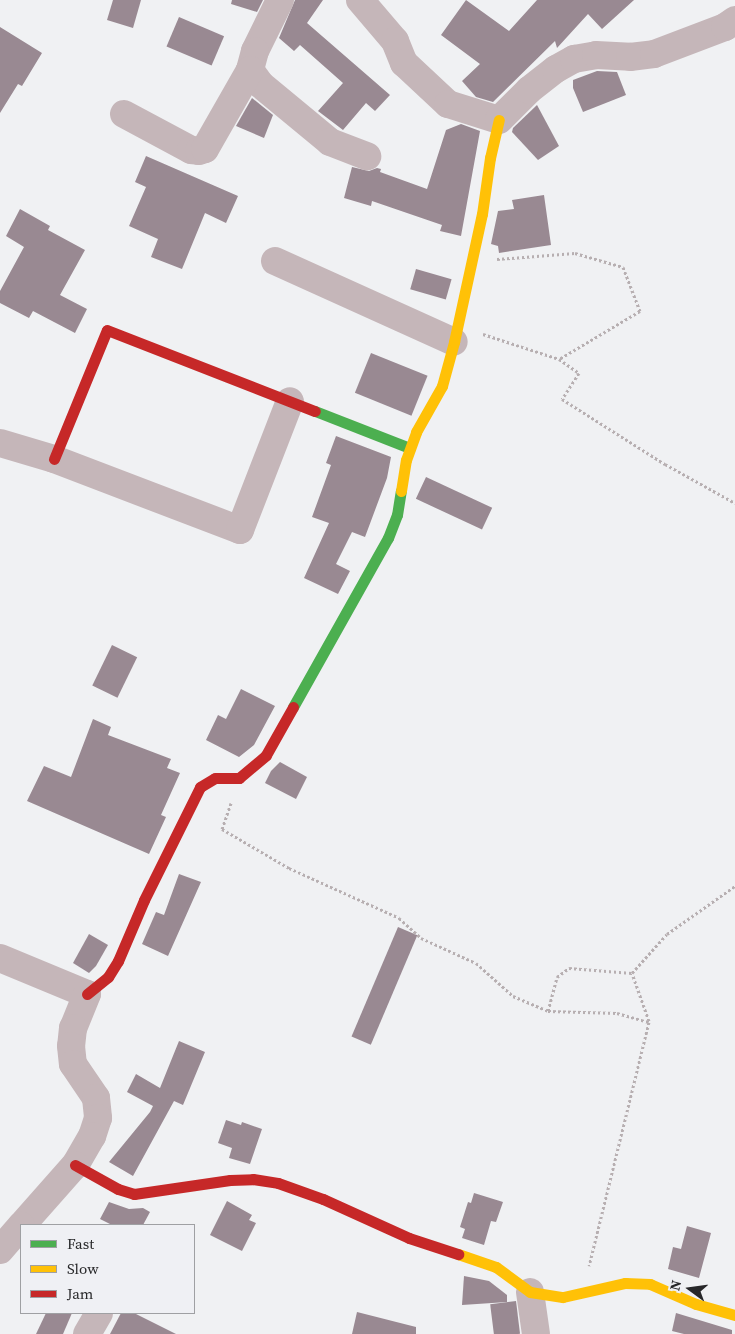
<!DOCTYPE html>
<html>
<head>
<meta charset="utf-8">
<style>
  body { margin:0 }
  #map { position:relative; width:735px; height:1334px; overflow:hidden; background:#f0f1f3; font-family:"Source Serif 4",serif }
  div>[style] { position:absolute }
  .building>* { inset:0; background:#998992; transform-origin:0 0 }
  .path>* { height:3px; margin-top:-1.5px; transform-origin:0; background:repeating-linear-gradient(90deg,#b7afb1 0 2.5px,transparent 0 5px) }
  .street>* { height:28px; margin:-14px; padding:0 14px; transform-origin:14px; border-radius:14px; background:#c5b6b9 }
  .fast>* { height:11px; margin:-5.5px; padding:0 5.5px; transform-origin:5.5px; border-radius:5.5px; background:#4caf50 }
  .slow>* { height:11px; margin:-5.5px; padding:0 5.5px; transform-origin:5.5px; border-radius:5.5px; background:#ffc107 }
  .jam>* { height:11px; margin:-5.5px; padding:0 5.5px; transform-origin:5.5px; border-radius:5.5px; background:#c62828 }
  span { translate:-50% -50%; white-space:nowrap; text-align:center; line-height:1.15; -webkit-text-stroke:5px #eff0f4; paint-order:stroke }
  .legend { position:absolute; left:20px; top:1224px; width:175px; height:90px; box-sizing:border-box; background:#eff0f4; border:1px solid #9fa0a3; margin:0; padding:6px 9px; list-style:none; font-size:15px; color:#272729 }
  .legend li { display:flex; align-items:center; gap:10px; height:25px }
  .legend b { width:25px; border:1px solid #9fa0a3 }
  .north { position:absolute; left:665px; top:1264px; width:50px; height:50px; -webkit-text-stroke:4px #eff0f4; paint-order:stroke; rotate:284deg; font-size:14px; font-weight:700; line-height:20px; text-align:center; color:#272729 }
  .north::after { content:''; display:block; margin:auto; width:18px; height:22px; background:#272729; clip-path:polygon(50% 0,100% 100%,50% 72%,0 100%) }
</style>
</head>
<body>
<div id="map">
  <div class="building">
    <i style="clip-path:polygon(113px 0,141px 0,133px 28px,107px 20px)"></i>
    <i style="clip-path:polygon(232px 0,263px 0,257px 12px,231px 4px)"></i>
    <i style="clip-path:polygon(295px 0,323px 0,307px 23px,390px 95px,375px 111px,366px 103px,343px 130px,318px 111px,343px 83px,300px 45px,294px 51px,279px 38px)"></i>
    <i style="clip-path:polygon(466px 0,509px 31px,537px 0,634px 0,602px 29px,588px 14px,557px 48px,555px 41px,493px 102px,476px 97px,462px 81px,480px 64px,441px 35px)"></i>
    <i style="left:179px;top:17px;width:49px;height:32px;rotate:23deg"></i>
    <i style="clip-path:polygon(0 27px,42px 53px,22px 86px,18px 84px,0 113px)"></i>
    <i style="clip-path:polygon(597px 71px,617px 72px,626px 95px,583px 112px,573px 88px,573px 80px)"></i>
    <i style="clip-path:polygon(252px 98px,273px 115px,264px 138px,236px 126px)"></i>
    <i style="clip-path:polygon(537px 105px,559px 146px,538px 160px,512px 132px,513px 128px)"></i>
    <i style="clip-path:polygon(461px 124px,480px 131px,461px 236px,440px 231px,442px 225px,372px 201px,371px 206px,344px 198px,352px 167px,369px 171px,377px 168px,381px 169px,380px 172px,427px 189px,446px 130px)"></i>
    <i style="clip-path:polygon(146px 156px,238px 196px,226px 223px,205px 213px,182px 269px,151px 257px,158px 239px,129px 226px,146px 187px,135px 182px)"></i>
    <i style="clip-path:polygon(544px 195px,551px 245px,499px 253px,498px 246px,491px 244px,498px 211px,514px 209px,512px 200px)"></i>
    <i style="clip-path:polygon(20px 209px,50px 226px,48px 230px,85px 250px,60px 295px,87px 309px,75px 333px,33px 311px,29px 318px,0 303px,0 291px,24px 247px,6px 236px)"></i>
    <i style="left:416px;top:269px;width:37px;height:21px;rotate:16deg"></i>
    <i style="left:371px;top:353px;width:61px;height:43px;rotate:22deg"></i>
    <i style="clip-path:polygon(336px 436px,391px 457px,387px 478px,365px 537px,352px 532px,336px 564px,350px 571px,338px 594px,304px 578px,329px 523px,312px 517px,331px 465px,326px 463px)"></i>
    <i style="left:426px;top:477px;width:73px;height:24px;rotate:25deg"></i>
    <i style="left:112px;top:645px;width:28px;height:45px;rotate:26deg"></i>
    <i style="clip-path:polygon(241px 689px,275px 706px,254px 745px,239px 757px,206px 740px,218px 715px,226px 719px)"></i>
    <i style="clip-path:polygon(93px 719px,111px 727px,108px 735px,171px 759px,167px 768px,180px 773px,161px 815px,166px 817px,149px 854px,27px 801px,44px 766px,71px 777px)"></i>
    <i style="clip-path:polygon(280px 762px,307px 777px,296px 799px,265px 783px,271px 771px)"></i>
    <i style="clip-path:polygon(179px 874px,201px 882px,168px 956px,142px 944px,156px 912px,164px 915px)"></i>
    <i style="left:398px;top:927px;width:21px;height:119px;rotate:23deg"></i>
    <i style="clip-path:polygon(89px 934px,108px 945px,96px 966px,89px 973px,73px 963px)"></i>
    <i style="clip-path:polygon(179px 1041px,205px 1052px,183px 1105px,174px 1101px,133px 1176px,109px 1162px,150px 1112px,153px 1106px,127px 1092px,136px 1074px,160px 1088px)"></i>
    <i style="clip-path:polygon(226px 1120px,241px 1125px,242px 1122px,262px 1129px,250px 1164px,229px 1158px,232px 1148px,218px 1143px)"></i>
    <i style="clip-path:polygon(474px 1193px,503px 1202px,496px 1222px,491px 1221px,484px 1245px,462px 1238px,465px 1229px,460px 1227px,468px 1202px,471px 1203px)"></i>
    <i style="clip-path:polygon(227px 1201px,252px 1215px,249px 1220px,256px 1223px,242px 1251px,210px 1235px)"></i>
    <i style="clip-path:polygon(109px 1202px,129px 1209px,143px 1208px,150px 1212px,143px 1225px,112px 1225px,100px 1219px)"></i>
    <i style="clip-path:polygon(687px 1226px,711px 1233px,699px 1278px,668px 1269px,673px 1247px,681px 1249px)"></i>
    <i style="clip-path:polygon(464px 1276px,489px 1281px,507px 1295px,507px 1302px,462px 1305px)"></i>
    <i style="left:516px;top:1301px;width:33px;height:26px;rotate:83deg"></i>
    <i style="clip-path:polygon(357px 1312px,416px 1327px,416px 1334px,352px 1334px)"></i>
    <i style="clip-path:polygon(46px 1313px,72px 1313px,63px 1334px,36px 1334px)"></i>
    <i style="clip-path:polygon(121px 1313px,134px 1313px,176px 1334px,110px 1334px)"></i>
    <i style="clip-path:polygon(676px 1313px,732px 1330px,732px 1334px,684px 1334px,672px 1331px)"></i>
  </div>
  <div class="path">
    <i style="left:497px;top:259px;width:78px;rotate:-4.4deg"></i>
    <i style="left:575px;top:253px;width:50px;rotate:16.3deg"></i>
    <i style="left:623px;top:267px;width:47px;rotate:68.9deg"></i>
    <i style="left:640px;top:311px;width:94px;rotate:149.3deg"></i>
    <i style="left:559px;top:359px;width:24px;rotate:35deg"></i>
    <i style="left:579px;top:373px;width:31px;rotate:123deg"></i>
    <i style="left:562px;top:399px;width:122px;rotate:32.3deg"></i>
    <i style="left:665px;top:464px;width:80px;rotate:29.1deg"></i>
    <i style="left:483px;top:334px;width:80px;rotate:18.2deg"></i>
    <i style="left:231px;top:803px;width:28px;rotate:109deg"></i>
    <i style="left:222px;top:829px;width:78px;rotate:30.2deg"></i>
    <i style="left:289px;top:868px;width:121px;rotate:24.4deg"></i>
    <i style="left:399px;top:918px;width:30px;rotate:42deg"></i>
    <i style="left:421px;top:938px;width:60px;rotate:24.4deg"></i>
    <i style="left:476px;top:963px;width:50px;rotate:41.7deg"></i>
    <i style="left:513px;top:996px;width:38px;rotate:23deg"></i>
    <i style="left:548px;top:1011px;width:69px;rotate:1.7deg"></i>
    <i style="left:617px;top:1013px;width:33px;rotate:16deg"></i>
    <i style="left:649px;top:1022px;width:251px;rotate:103.8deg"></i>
    <i style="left:548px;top:1011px;width:35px;rotate:-75deg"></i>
    <i style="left:557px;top:977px;width:15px;rotate:-37deg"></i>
    <i style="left:569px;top:968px;width:63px;rotate:4.5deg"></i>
    <i style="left:649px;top:1021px;width:51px;rotate:-109.5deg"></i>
    <i style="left:632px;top:973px;width:52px;rotate:-48.1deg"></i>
    <i style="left:667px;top:934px;width:83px;rotate:-35.2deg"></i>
  </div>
  <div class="street">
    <i style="left:280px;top:0;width:57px;rotate:116.1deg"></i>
    <i style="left:255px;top:51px;width:20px;rotate:105deg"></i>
    <i style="left:250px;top:70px;width:17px;rotate:54deg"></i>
    <i style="left:260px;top:84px;width:91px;rotate:39.6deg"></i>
    <i style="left:330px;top:142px;width:40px;rotate:21deg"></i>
    <i style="left:360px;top:0;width:54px;rotate:49.5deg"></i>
    <i style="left:395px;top:41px;width:24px;rotate:68deg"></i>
    <i style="left:404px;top:63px;width:60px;rotate:43deg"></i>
    <i style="left:448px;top:104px;width:53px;rotate:17.4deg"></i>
    <i style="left:499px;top:120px;width:42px;rotate:-45deg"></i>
    <i style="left:529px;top:90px;width:34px;rotate:-38deg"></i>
    <i style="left:556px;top:69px;width:21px;rotate:-29deg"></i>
    <i style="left:574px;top:59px;width:22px;rotate:-10deg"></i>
    <i style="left:596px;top:55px;width:34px;rotate:3deg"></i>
    <i style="left:630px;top:57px;width:24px;rotate:-7deg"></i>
    <i style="left:654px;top:54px;width:76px;rotate:-20.8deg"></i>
    <i style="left:725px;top:27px;width:12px;rotate:-35deg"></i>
    <i style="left:124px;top:114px;width:76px;rotate:28.2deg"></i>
    <i style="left:191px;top:150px;width:8px;rotate:7deg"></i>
    <i style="left:199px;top:151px;width:6px;rotate:-18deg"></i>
    <i style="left:205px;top:149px;width:91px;rotate:-60.3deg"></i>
    <i style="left:275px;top:261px;width:196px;rotate:24.3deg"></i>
    <i style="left:0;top:443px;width:56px;rotate:16.5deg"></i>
    <i style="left:54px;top:459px;width:199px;rotate:20.9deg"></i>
    <i style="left:240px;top:530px;width:138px;rotate:-68.8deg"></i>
    <i style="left:0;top:958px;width:94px;rotate:22.5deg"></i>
    <i style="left:87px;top:994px;width:37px;rotate:112deg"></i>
    <i style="left:73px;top:1028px;width:18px;rotate:96deg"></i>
    <i style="left:71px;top:1046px;width:18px;rotate:84deg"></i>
    <i style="left:73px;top:1064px;width:41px;rotate:55.9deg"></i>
    <i style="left:96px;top:1098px;width:20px;rotate:84deg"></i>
    <i style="left:98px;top:1118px;width:19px;rotate:108deg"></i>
    <i style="left:92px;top:1136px;width:34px;rotate:120deg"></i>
    <i style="left:75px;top:1165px;width:80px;rotate:131.5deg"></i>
    <i style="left:0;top:1250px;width:32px;rotate:-49deg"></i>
    <i style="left:530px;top:1292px;width:42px;rotate:81.9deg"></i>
    <i style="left:87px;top:1334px;width:24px;rotate:-60deg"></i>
  </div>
  <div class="fast">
    <i style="left:315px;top:411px;width:102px;rotate:21.3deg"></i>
    <i style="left:293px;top:707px;width:194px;rotate:-60.7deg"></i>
    <i style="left:388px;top:538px;width:25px;rotate:-69deg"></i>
    <i style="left:397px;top:515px;width:24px;rotate:-81deg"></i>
  </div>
  <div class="slow">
    <i style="left:401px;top:491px;width:31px;rotate:-81deg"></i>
    <i style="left:406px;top:460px;width:30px;rotate:-70deg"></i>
    <i style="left:416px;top:432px;width:53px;rotate:-60.5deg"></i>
    <i style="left:442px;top:386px;width:46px;rotate:-74.7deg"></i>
    <i style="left:454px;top:342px;width:131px;rotate:-77.7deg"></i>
    <i style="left:482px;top:214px;width:57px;rotate:-81.9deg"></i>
    <i style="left:490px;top:158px;width:39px;rotate:-77deg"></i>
    <i style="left:458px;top:1254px;width:40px;rotate:18.9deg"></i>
    <i style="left:496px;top:1267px;width:42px;rotate:36.3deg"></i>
    <i style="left:530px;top:1292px;width:33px;rotate:9deg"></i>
    <i style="left:563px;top:1297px;width:64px;rotate:-12.7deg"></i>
    <i style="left:625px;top:1283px;width:25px;rotate:2deg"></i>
    <i style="left:650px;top:1284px;width:50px;rotate:23.5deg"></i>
    <i style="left:696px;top:1304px;width:41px;rotate:15.8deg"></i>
  </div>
  <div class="jam">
    <i style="left:54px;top:459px;width:139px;rotate:-67.7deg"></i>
    <i style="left:107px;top:330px;width:223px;rotate:21.3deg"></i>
    <i style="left:87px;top:994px;width:27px;rotate:-39deg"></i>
    <i style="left:108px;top:977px;width:19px;rotate:-58deg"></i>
    <i style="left:118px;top:961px;width:66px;rotate:-66.9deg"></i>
    <i style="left:144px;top:900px;width:126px;rotate:-63.6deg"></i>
    <i style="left:200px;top:787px;width:17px;rotate:-31deg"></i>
    <i style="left:215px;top:778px;width:24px"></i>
    <i style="left:239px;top:778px;width:35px;rotate:-40deg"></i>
    <i style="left:266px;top:755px;width:55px;rotate:-60.6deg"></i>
    <i style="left:75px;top:1165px;width:49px;rotate:29.2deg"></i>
    <i style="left:118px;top:1189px;width:17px;rotate:17deg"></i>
    <i style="left:134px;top:1194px;width:97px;rotate:-8.3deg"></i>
    <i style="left:230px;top:1180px;width:23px;rotate:-2deg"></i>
    <i style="left:253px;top:1179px;width:25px;rotate:9deg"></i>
    <i style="left:278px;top:1183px;width:48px;rotate:19.6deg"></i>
    <i style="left:323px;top:1199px;width:94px;rotate:24.4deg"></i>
    <i style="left:409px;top:1238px;width:52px;rotate:18.1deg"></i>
  </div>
  <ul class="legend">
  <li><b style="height:6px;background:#4caf50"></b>Fast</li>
  <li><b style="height:6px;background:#ffc107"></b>Slow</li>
  <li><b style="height:6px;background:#c62828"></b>Jam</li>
  </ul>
  <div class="north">N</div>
</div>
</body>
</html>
